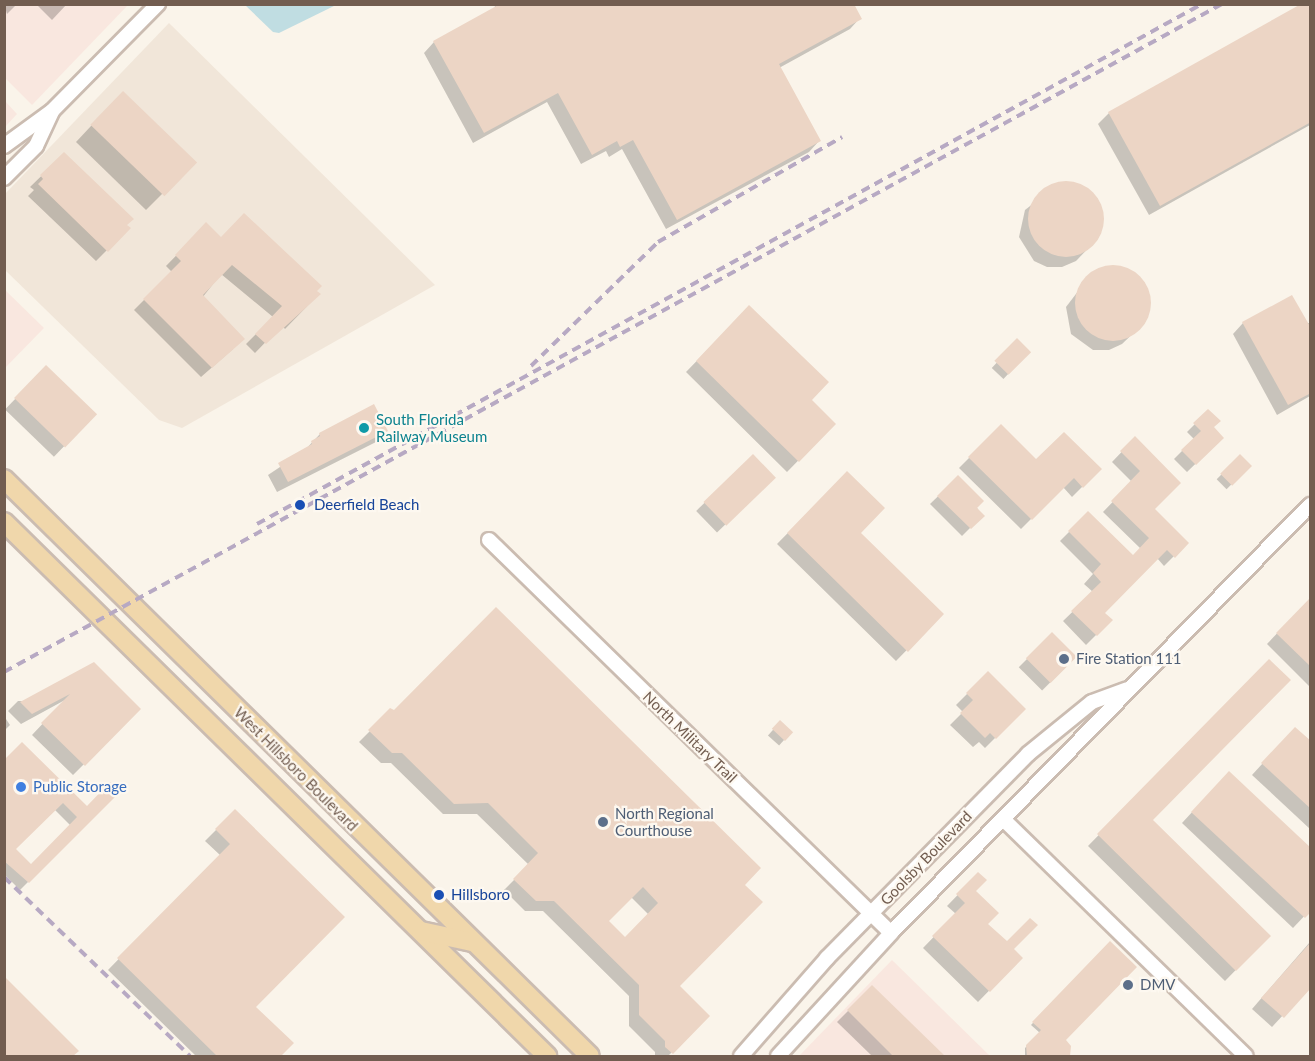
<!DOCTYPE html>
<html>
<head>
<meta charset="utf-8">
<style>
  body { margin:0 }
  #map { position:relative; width:1315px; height:1061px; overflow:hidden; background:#faf4ea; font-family:Lato,sans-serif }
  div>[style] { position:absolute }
  .residential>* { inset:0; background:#f1e6d9 }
  .commercial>* { inset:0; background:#f9e7df }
  .water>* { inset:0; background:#c0dde2 }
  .shadow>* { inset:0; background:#0003; transform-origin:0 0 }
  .building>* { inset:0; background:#ecd5c5; transform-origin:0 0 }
  .round { border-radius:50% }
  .roads { filter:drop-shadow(2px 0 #cbbcb1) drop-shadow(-2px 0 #cbbcb1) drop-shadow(0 2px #cbbcb1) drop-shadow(0 -2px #cbbcb1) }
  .minor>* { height:14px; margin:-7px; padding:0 7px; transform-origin:7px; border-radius:7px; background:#fff }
  .major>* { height:18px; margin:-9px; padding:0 9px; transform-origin:9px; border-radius:9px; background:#f0d7ab }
  .rail>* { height:4px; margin-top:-2px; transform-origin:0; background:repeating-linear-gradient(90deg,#b7a9c3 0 9px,transparent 0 15px) }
  .dots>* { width:16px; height:16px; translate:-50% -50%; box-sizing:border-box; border:3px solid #fdf8f0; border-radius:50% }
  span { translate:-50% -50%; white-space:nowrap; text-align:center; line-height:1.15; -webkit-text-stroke:4.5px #fdf8f0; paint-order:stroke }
  .culture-label { font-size:15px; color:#0d838f }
  .left { translate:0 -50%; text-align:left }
  .transit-label { font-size:15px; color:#164399 }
  .service-label { font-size:15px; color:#4e5e75 }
  .street-label { font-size:15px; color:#725d50 }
  .shop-label { font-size:15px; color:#366cbe }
  .frame { position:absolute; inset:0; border:6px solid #725d50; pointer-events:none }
</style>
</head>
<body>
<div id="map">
  <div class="residential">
    <i style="clip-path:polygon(169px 23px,435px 285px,182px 428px,159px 420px,5px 270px,4px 195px)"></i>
  </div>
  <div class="commercial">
    <i style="clip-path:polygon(4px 5px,5px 4px,128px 5px,32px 105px,5px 78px)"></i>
    <i style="clip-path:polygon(5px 101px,17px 114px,5px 127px,4px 127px)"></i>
    <i style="clip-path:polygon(4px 289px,44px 328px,5px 368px,4px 368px)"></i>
    <i style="clip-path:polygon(892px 960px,990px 1056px,799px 1056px)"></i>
  </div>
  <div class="water">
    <i style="clip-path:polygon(245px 5px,336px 5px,279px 33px,273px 32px)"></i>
  </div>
  <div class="shadow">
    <i style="clip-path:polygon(4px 4px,17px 4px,7px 14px)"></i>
    <i style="clip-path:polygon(36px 4px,67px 4px,52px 20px)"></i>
    <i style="clip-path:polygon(493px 4px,853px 4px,860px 18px,850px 29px,779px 68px,819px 141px,809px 152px,666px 229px,622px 149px,609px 157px,606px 151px,581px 164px,547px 102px,473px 143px,424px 53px,434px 42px,496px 8px)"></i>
    <i style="clip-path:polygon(1304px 4px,1310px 4px,1310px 125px,1149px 215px,1098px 124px,1109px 113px)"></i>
    <i style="clip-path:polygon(107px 109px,194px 162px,146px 210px,76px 142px)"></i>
    <i style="clip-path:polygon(64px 154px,129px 228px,96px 261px,28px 196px,34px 190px,30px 187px)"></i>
    <i style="clip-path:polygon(1058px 184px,1085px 188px,1102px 209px,1103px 224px,1098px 238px,1076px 261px,1062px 267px,1047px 267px,1034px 261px,1019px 237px,1025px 210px)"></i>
    <i style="clip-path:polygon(206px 225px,221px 238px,319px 294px,285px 329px,282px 325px,255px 353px,246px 344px,273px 317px,221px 274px,202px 298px,233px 349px,201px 377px,134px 310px,172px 272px,166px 266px)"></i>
    <i style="clip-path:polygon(1119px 267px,1142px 280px,1149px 308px,1145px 322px,1122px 344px,1109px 350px,1093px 350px,1071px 334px,1066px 307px,1092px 273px)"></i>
    <i style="clip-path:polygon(749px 307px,810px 400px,834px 424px,787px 472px,686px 372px)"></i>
    <i style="clip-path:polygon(1243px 323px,1310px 323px,1310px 396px,1277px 415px,1233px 334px)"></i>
    <i style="left:1017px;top:341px;width:16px;height:37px;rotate:43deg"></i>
    <i style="left:46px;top:367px;width:68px;height:59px;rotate:44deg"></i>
    <i style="clip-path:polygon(1208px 411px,1212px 427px,1222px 438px,1187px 472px,1174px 459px,1194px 439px,1187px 432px)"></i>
    <i style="clip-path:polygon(1001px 426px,1036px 462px,1100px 469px,1072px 497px,1063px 487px,1021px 529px,959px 468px)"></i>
    <i style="clip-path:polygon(386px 431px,376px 442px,277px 492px,268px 475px,304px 451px,320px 434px)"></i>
    <i style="clip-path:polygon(1135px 438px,1152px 509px,1187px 543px,1164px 566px,1157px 558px,1103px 613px,1111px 620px,1086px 645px,1063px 621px,1093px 592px,1084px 584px,1093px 574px,1060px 541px,1088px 513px,1133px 557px,1141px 549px,1103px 512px,1132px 482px,1112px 462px)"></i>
    <i style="left:753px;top:456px;width:30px;height:79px;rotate:46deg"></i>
    <i style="left:1240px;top:456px;width:14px;height:33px;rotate:45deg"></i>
    <i style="clip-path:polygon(847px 473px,859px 533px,942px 614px,896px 661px,777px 544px)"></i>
    <i style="clip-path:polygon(958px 477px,982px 516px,962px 536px,930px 504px)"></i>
    <i style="clip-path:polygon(1310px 599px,1310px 687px,1267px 644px)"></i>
    <i style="left:1052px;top:634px;width:33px;height:47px;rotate:45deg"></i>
    <i style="clip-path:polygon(1269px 661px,1151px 820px,1269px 936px,1225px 981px,1088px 846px)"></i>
    <i style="clip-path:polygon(94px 664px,139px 709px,73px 775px,32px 735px,65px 700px,21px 724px,8px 711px,18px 701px,26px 701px)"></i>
    <i style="clip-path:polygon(988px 673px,1024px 709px,985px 748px,979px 742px,973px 747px,950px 725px,963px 712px,956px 705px)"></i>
    <i style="clip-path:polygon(evenodd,391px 710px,743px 885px,678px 986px,708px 1016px,668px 1056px,655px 1056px,655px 1052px,629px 1026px,629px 996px,543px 911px,525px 911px,504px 890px,529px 865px,477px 814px,443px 814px,391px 763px,381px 763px,359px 742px,391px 710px,631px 897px,649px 915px,625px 939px,607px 921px,631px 897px)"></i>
    <i style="clip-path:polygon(4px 716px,10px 725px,4px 731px)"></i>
    <i style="left:780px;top:722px;width:15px;height:18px;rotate:42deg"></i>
    <i style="clip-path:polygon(1285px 739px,1310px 743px,1310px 829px,1252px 775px)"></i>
    <i style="clip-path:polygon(evenodd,4px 762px,87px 808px,118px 792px,20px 890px,4px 874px,4px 762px,54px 809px,70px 825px,31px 866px,14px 849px,54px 809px)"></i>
    <i style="clip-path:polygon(1218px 784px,1310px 910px,1293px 928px,1182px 823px)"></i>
    <i style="clip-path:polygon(235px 811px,254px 1007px,292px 1043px,279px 1056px,196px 1056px,108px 970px,220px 855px,205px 841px)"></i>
    <i style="clip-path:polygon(978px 874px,974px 891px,986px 924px,1021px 958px,978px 1002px,923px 948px,956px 914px,947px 906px)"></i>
    <i style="clip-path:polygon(1310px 942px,1310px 986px,1272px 1027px,1252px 1009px)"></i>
    <i style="clip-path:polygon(1110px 943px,1064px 1040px,1069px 1046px,1069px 1056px,1025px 1056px,1025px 1048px,1040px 1033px,1031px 1025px)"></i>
    <i style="clip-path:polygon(4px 978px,76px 1051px,71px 1056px,4px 1056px)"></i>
    <i style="clip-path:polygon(872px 987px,942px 1056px,872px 1056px,837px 1022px)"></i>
  </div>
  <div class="building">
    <i style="clip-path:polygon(500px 4px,854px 4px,862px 19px,779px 64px,821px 141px,677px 220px,633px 140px,620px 147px,617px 141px,592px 155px,558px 93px,484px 133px,433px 41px)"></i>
    <i style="clip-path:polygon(1301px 4px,1311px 4px,1311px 122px,1160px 206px,1108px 112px)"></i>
    <i style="left:123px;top:91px;width:103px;height:47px;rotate:44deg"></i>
    <i style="clip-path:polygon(64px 152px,134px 219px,127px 225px,131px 228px,108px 252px,38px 184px,43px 179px,40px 175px)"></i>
    <i class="round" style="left:1028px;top:181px;width:76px;height:76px"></i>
    <i style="clip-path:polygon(244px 213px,322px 286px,317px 291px,321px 294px,266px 344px,255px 334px,282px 306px,232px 265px,203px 295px,245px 339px,212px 368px,143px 299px,181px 261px,175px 255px,206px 222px,221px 237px)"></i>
    <i class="round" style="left:1075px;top:265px;width:76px;height:76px"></i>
    <i style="clip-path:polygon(1292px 295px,1311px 328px,1311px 393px,1288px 405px,1242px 322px)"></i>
    <i style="clip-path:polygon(749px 305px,829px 382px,812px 400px,836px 424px,799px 462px,696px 361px)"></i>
    <i style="left:1017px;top:338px;width:20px;height:32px;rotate:45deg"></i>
    <i style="left:46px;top:365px;width:71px;height:46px;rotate:44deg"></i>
    <i style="clip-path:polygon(374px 404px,388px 431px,288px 482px,278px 463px,312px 444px,311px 441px,320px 436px,319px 433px)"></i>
    <i style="clip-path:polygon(1208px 409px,1221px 421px,1214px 427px,1224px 438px,1196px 465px,1181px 450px,1201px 431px,1193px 423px)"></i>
    <i style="clip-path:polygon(1001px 424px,1036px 459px,1064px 432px,1102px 469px,1083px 488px,1074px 478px,1032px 520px,968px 457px)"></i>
    <i style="clip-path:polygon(1135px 436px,1181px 483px,1155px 509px,1189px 543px,1175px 558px,1167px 550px,1105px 613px,1113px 620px,1097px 636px,1071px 611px,1101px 582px,1093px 573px,1101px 564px,1068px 531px,1088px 511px,1133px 555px,1149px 538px,1111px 501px,1140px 471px,1120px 451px)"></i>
    <i style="left:753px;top:454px;width:33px;height:69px;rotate:46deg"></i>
    <i style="left:1240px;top:454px;width:17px;height:28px;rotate:45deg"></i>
    <i style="clip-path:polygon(847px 471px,885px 508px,861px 533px,944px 614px,908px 652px,787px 533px)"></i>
    <i style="clip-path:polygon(958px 475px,984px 501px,977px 508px,985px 516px,971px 529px,937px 496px)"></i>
    <i style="clip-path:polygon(1311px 597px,1311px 667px,1276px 633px)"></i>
    <i style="clip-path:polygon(evenodd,496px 607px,761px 868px,745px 885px,763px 902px,680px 986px,710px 1016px,673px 1054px,665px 1047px,665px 1041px,639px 1015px,639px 985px,554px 901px,536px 901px,513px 879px,538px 853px,488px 803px,454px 804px,402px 753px,392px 753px,368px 730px,390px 708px,394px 710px,496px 607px,643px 887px,658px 903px,625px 937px,609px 921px,643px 887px)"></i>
    <i style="left:1052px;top:632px;width:35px;height:37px;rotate:45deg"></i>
    <i style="clip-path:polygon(1269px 659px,1291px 680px,1153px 820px,1271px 936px,1236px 971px,1097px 834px)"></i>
    <i style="clip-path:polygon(94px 662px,141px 709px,85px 766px,41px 723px,70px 694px,32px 714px,20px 702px)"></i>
    <i style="clip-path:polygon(988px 671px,1026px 709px,996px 739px,990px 733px,985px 738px,960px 713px,973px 700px,966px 693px)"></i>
    <i style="left:780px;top:720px;width:18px;height:12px;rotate:43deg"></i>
    <i style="clip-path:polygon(1295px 727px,1311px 741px,1311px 809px,1261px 763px)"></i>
    <i style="clip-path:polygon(evenodd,22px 742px,87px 806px,110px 782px,120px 792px,29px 883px,4px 861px,4px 760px,22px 742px,63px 803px,77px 817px,31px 864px,16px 849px,63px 803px)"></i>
    <i style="clip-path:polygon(1229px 771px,1311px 848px,1311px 912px,1305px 918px,1191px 812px)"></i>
    <i style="clip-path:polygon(235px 809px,345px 917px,256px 1007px,294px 1043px,281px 1056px,217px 1056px,117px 958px,230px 844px,215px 829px)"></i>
    <i style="clip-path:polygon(978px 872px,987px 880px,976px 891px,999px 913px,988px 924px,1007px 941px,1030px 918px,1038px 925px,1014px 949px,1023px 958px,990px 992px,932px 936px,965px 903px,956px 894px)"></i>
    <i style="clip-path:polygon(1110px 941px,1137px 967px,1066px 1040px,1071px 1046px,1070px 1056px,1027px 1056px,1026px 1045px,1041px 1030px,1032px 1022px)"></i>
    <i style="clip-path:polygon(1311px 942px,1311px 988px,1284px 1018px,1261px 998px)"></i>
    <i style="clip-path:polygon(4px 976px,79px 1051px,73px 1056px,4px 1056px)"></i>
    <i style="clip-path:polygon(872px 985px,945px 1056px,893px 1056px,847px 1010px)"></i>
  </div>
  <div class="roads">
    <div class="minor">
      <i style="left:4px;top:146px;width:59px;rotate:-36.1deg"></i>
      <i style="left:52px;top:111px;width:151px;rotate:-45.3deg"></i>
      <i style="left:4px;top:178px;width:45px;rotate:-45deg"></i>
      <i style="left:36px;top:146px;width:38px;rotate:-65deg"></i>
      <i style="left:489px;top:540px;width:562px;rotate:44.35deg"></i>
      <i style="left:1003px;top:819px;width:339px;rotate:44.3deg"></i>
      <i style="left:741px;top:1056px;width:130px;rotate:-48.7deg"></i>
      <i style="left:827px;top:958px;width:286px;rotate:-45.4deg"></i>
      <i style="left:1028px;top:754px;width:82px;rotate:-39.1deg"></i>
      <i style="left:1092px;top:702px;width:37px;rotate:-20deg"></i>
      <i style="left:778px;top:1056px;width:167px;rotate:-47.4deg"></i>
      <i style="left:891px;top:933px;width:599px;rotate:-45.61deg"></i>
    </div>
    <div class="major">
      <i style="left:4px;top:479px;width:822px;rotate:44.56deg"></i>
      <i style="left:4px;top:522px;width:762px;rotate:44.52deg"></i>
      <i style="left:421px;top:931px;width:52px;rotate:12.2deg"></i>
    </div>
  </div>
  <div class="rail">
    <i style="left:531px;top:366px;width:177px;rotate:-44.3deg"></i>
    <i style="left:658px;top:242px;width:212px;rotate:-29.7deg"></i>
    <i style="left:257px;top:524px;width:1079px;rotate:-28.82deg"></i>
    <i style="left:4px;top:672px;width:1389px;rotate:-28.74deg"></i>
    <i style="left:4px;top:877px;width:258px;rotate:43.9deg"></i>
  </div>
  <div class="dots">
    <i style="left:364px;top:428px;background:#0f9aa8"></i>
    <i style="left:300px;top:505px;background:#1a4fb4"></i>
    <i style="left:1064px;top:659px;background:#5c6f8a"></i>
    <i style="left:21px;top:787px;background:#3f7fe0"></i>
    <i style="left:603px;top:822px;background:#5c6f8a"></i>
    <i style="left:439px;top:895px;background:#1a4fb4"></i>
    <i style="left:1128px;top:985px;background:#5c6f8a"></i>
  </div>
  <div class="culture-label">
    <span class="left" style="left:376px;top:428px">South Florida<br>Railway Museum</span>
  </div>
  <div class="transit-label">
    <span class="left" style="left:314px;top:505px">Deerfield Beach</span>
    <span class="left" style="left:451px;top:895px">Hillsboro</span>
  </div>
  <div class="service-label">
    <span class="left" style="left:1076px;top:659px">Fire Station 111</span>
    <span class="left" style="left:615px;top:822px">North Regional<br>Courthouse</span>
    <span class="left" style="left:1140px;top:985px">DMV</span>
  </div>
  <div class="street-label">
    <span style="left:690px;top:737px;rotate:44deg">North Military Trail</span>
    <span style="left:296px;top:769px;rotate:45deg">West Hillsboro Boulevard</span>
    <span style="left:926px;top:858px;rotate:-46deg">Goolsby Boulevard</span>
  </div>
  <div class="shop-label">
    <span class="left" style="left:33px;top:787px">Public Storage</span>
  </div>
  <div class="frame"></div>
</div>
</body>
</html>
